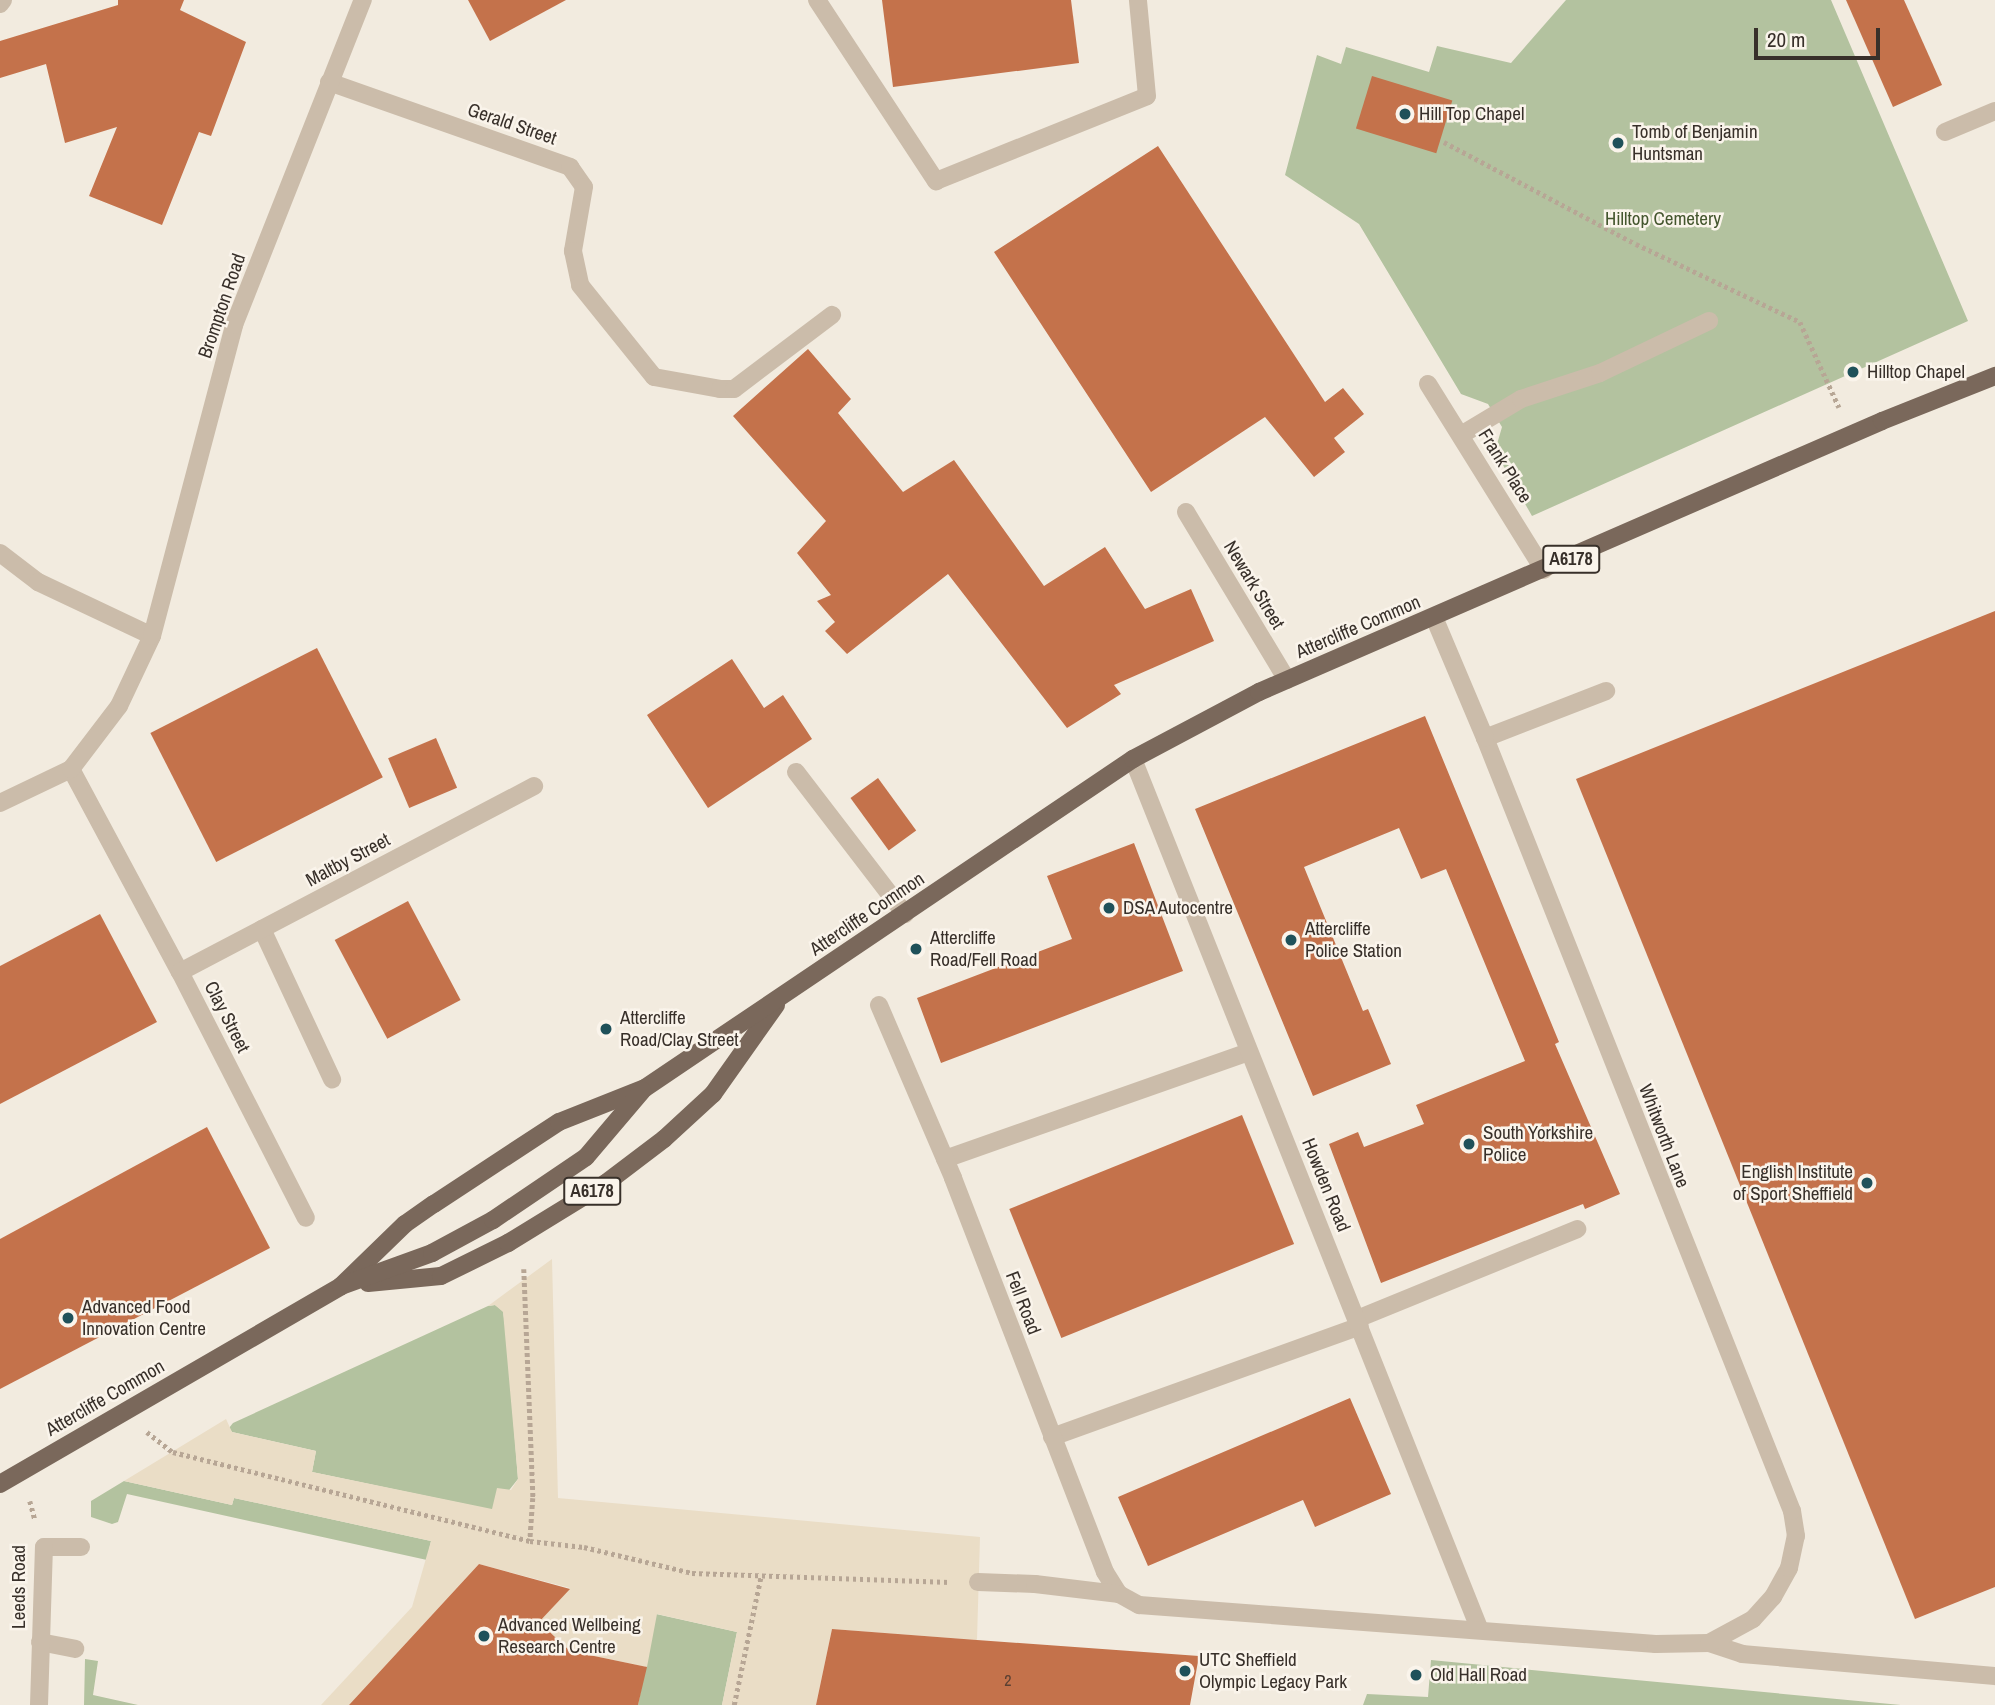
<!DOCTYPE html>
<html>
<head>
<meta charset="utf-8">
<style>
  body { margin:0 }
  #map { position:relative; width:1995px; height:1705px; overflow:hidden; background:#f2ebdf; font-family:"Archivo Narrow",sans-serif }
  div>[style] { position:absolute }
  .green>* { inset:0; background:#b3c29f }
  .plaza>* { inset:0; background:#eaddc6 }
  .building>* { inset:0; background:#c4724b; transform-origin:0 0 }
  .path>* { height:4.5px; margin-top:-2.25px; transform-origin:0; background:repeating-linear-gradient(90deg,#b7a695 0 3.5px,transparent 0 7px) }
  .service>* { height:18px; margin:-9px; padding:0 9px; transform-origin:9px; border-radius:9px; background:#cbbcaa }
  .minor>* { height:18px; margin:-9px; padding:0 9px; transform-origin:9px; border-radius:9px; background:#cbbcaa }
  .primary>* { height:18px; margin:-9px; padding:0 9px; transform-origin:9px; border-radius:9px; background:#7a685b }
  .dots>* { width:19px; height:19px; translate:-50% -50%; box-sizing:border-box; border:4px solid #faf4eb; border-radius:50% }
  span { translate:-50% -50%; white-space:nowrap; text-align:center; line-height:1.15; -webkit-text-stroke:5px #faf4eb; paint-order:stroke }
  .number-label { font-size:16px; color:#5b4032 }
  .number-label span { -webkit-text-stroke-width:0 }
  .shield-label span { padding:2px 5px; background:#faf4eb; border:2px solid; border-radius:5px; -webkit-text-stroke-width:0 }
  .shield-label { font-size:18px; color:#38302a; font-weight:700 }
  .poi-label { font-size:19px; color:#38302a }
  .left { translate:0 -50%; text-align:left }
  .right { translate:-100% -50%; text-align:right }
  .street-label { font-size:19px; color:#38302a }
  .park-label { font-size:19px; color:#44562e }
  .scale { position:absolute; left:1754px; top:28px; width:126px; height:32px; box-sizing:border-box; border:4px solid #38302a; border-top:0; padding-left:9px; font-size:21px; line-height:24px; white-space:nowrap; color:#38302a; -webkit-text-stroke:5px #faf4eb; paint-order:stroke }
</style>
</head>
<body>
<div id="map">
  <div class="green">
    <i style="clip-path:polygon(1566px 0,1831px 0,1968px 321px,1532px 516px,1495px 451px,1502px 427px,1494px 414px,1488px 404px,1461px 394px,1359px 224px,1285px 175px,1317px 55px,1341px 64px,1346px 47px,1429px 72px,1437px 46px,1511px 63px)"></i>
    <i style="clip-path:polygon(495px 1305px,503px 1311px,507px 1339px,518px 1479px,493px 1510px,312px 1472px,316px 1451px,232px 1432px,229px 1428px,233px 1423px,488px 1306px)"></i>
    <i style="clip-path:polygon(124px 1481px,232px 1505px,234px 1498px,431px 1541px,427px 1560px,127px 1494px,118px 1522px,112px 1524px,91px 1517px,91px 1501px)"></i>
    <i style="clip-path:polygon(656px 1614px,737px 1632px,722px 1705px,638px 1705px)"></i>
    <i style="clip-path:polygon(85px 1659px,98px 1661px,93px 1695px,138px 1705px,84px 1705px)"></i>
    <i style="clip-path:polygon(1431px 1660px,1604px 1677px,1901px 1705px,1363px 1705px,1367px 1694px,1428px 1697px)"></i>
  </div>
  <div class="plaza">
    <i style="clip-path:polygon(552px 1259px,558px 1498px,980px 1537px,977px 1640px,832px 1629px,816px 1705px,722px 1705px,737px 1632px,657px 1614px,647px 1667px,570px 1651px,539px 1622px,570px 1588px,479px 1564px,349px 1705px,321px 1705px,412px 1607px,431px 1541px,234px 1498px,232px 1505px,124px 1481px,226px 1419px,232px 1432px,316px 1451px,312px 1472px,492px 1509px,497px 1488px,511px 1490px,518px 1479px,503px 1312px,495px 1305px,488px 1306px)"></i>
  </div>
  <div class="building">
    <i style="clip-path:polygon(118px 0,184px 0,180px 10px,246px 42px,211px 136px,199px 132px,162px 225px,89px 196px,117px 127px,65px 143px,46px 64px,0 78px,0 41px,118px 5px)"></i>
    <i style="clip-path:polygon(468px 0,566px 0,490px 41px)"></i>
    <i style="clip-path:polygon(882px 0,1071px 0,1079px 63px,893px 87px)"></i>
    <i style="clip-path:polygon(1846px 0,1904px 0,1942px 85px,1893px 107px)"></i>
    <i style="left:1372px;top:76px;width:84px;height:55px;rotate:17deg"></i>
    <i style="clip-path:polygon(1158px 146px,1325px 402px,1343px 388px,1364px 414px,1334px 438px,1345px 452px,1314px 477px,1265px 417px,1151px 492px,994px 252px)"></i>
    <i style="clip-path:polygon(808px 349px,851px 399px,838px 413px,903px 492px,954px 460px,1044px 586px,1105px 547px,1145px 609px,1191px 589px,1214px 641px,1114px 685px,1121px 694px,1067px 728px,948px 574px,847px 654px,825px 631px,835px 622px,817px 601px,831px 595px,797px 553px,826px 521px,733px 416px)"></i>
    <i style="clip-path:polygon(1995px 611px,1995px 1587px,1915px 1619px,1576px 779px)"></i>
    <i style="left:317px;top:648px;width:145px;height:187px;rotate:63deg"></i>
    <i style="clip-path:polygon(732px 659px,764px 708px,783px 695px,812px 739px,708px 808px,647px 715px)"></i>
    <i style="clip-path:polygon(1425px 716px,1559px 1042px,1555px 1044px,1620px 1194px,1585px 1209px,1583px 1204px,1381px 1283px,1329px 1144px,1358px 1132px,1364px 1147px,1424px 1124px,1416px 1105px,1525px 1061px,1446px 869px,1421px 879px,1399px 828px,1304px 867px,1363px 1011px,1368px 1009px,1391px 1064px,1313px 1096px,1195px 809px)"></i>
    <i style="left:436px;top:738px;width:54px;height:52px;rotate:67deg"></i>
    <i style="left:878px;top:778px;width:65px;height:34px;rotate:54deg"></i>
    <i style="clip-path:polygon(1134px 843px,1183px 971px,941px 1063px,917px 998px,1072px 939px,1047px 876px)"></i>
    <i style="left:408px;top:901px;width:112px;height:83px;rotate:62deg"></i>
    <i style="clip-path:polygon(100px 914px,157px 1022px,0 1104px,0 966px)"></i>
    <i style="left:1242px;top:1115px;width:139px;height:251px;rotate:68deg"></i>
    <i style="clip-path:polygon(207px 1127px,270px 1248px,0 1389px,0 1239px)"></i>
    <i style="clip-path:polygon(1350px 1398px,1391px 1494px,1315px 1527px,1303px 1500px,1148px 1566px,1118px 1497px)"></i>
    <i style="clip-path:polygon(479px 1564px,570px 1589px,539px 1622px,570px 1651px,647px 1667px,638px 1705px,349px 1705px)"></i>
    <i style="clip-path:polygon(832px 1629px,977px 1640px,1199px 1656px,1190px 1705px,816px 1705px)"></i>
  </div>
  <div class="path">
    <i style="left:1444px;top:142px;width:217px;rotate:28deg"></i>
    <i style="left:1636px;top:244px;width:182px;rotate:25.4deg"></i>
    <i style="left:1800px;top:322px;width:94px;rotate:65.4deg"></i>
    <i style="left:524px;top:1269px;width:229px;rotate:87.7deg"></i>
    <i style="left:533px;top:1498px;width:43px;rotate:94deg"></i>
    <i style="left:147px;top:1432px;width:33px;rotate:38deg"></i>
    <i style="left:173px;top:1452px;width:368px;rotate:14deg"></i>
    <i style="left:530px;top:1541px;width:54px;rotate:6.3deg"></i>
    <i style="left:584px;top:1547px;width:111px;rotate:13.5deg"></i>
    <i style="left:692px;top:1573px;width:258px;rotate:2deg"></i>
    <i style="left:30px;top:1501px;width:20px;rotate:75deg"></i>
    <i style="left:734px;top:1705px;width:132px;rotate:-78.2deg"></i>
  </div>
  <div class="service">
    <i style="left:817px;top:0;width:217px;rotate:56.7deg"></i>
    <i style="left:936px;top:181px;width:227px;rotate:-21.9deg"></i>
    <i style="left:1147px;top:96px;width:96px;rotate:-95.4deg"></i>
    <i style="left:0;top:4px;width:5px;rotate:-53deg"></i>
    <i style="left:329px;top:82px;width:256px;rotate:19.4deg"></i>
    <i style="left:570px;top:167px;width:24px;rotate:55deg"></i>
    <i style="left:584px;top:187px;width:65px;rotate:99.8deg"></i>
    <i style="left:573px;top:251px;width:35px;rotate:78deg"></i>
    <i style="left:580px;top:285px;width:118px;rotate:51.2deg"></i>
    <i style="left:654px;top:377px;width:67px;rotate:10.3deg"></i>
    <i style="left:720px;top:389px;width:14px"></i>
    <i style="left:734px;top:389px;width:123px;rotate:-37.1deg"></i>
    <i style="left:1945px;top:132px;width:54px;rotate:-22.8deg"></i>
    <i style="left:1461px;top:435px;width:70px;rotate:-31deg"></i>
    <i style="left:1521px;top:399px;width:83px;rotate:-18.2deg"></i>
    <i style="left:1600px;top:373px;width:121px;rotate:-25.5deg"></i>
    <i style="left:1485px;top:738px;width:130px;rotate:-21.2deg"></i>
    <i style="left:796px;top:772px;width:179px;rotate:52.5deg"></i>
    <i style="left:262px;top:929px;width:166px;rotate:65deg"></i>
    <i style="left:945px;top:1159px;width:322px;rotate:-19.4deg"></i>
    <i style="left:1357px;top:1319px;width:238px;rotate:-22.2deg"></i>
    <i style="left:1052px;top:1437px;width:327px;rotate:-19.8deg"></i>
    <i style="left:44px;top:1547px;width:37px"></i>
    <i style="left:40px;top:1642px;width:36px;rotate:11deg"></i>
    <i style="left:1709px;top:1643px;width:35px;rotate:18deg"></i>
    <i style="left:1742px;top:1654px;width:254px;rotate:5deg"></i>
  </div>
  <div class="minor">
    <i style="left:1428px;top:384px;width:219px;rotate:58.1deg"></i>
    <i style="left:1186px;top:512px;width:196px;rotate:59deg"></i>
    <i style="left:0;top:553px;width:48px;rotate:37.3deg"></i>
    <i style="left:38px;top:582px;width:126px;rotate:25.3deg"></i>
    <i style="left:1133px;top:759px;width:935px;rotate:68.29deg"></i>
    <i style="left:71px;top:769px;width:230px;rotate:61.8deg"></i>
    <i style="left:180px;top:972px;width:276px;rotate:62.9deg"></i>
    <i style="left:0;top:803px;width:79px;rotate:-25.6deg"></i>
    <i style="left:71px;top:769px;width:79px;rotate:-52.7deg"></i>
    <i style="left:119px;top:706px;width:77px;rotate:-64.8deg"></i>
    <i style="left:152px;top:636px;width:322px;rotate:-75.2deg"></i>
    <i style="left:234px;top:325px;width:350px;rotate:-68.4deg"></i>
    <i style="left:180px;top:972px;width:400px;rotate:-27.7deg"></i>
    <i style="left:879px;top:1005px;width:188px;rotate:66.8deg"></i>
    <i style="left:953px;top:1178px;width:422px;rotate:68.9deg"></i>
    <i style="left:1105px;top:1572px;width:26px;rotate:58deg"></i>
    <i style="left:1119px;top:1594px;width:23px;rotate:29deg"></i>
    <i style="left:1139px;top:1605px;width:518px;rotate:4.31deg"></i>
    <i style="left:1656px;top:1644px;width:53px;rotate:-1.1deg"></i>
    <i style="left:1709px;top:1643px;width:50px;rotate:-28.6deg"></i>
    <i style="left:1753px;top:1619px;width:30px;rotate:-48deg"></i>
    <i style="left:1773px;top:1597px;width:33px;rotate:-61deg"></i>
    <i style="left:1789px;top:1568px;width:33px;rotate:-78deg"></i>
    <i style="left:1796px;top:1536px;width:25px;rotate:-99deg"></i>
    <i style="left:1792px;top:1511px;width:832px;rotate:-111.66deg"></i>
    <i style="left:1485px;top:738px;width:131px;rotate:-112.9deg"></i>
    <i style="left:978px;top:1582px;width:57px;rotate:2deg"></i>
    <i style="left:1035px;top:1584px;width:85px;rotate:6.8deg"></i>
    <i style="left:39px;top:1705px;width:158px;rotate:-88.2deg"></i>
  </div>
  <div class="primary">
    <i style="left:368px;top:1283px;width:73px;rotate:-5.5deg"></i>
    <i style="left:441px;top:1276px;width:75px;rotate:-26.2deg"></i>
    <i style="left:508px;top:1243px;width:115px;rotate:-31.5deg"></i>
    <i style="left:606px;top:1183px;width:73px;rotate:-37.2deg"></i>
    <i style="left:664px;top:1139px;width:67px;rotate:-42.6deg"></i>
    <i style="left:713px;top:1094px;width:109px;rotate:-54.7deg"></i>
    <i style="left:341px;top:1286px;width:89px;rotate:-44.1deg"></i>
    <i style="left:405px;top:1224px;width:35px;rotate:-35deg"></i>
    <i style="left:434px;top:1204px;width:149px;rotate:-33.3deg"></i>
    <i style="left:559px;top:1122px;width:92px;rotate:-21.6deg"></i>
    <i style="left:645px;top:1088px;width:589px;rotate:-33.99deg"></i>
    <i style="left:1133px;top:759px;width:143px;rotate:-28deg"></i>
    <i style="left:1259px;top:692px;width:679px;rotate:-23.51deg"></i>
    <i style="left:1882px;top:421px;width:122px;rotate:-21.7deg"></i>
    <i style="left:0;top:1484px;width:394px;rotate:-30.1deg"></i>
    <i style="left:341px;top:1286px;width:97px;rotate:-19.9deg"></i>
    <i style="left:432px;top:1253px;width:69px;rotate:-28.4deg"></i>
    <i style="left:493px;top:1220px;width:112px;rotate:-34.1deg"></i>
    <i style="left:586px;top:1157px;width:87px;rotate:-49.7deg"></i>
  </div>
  <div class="dots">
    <i style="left:1405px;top:114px;background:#1f515a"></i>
    <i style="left:1618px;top:143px;background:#1f515a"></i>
    <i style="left:1853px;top:372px;background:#1f515a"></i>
    <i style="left:1109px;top:908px;background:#1f515a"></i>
    <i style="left:1291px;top:940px;background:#1f515a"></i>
    <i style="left:916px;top:949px;background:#1f515a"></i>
    <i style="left:606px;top:1029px;background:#1f515a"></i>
    <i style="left:1469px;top:1144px;background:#1f515a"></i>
    <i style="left:1867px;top:1183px;background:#1f515a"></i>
    <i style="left:68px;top:1318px;background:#1f515a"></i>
    <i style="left:484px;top:1636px;background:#1f515a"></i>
    <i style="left:1185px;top:1671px;background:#1f515a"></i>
    <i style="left:1416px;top:1675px;background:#1f515a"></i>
  </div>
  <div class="number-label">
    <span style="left:1008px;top:1680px">2</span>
  </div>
  <div class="shield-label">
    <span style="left:1571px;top:559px">A6178</span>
    <span style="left:592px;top:1191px">A6178</span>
  </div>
  <div class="poi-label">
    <span class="left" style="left:1419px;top:114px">Hill Top Chapel</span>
    <span class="left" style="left:1632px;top:143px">Tomb of Benjamin<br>Huntsman</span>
    <span class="left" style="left:1867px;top:372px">Hilltop Chapel</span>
    <span class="left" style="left:1123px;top:908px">DSA Autocentre</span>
    <span class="left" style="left:1305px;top:940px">Attercliffe<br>Police Station</span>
    <span class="left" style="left:930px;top:949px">Attercliffe<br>Road/Fell Road</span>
    <span class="left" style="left:620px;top:1029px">Attercliffe<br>Road/Clay Street</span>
    <span class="left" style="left:1483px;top:1144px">South Yorkshire<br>Police</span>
    <span class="right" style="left:1853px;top:1183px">English Institute<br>of Sport Sheffield</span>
    <span class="left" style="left:82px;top:1318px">Advanced Food<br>Innovation Centre</span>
    <span class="left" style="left:498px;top:1636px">Advanced Wellbeing<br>Research Centre</span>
    <span class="left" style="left:1199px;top:1671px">UTC Sheffield<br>Olympic Legacy Park</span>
    <span class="left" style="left:1430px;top:1675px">Old Hall Road</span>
  </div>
  <div class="street-label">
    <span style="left:512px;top:124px;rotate:19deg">Gerald Street</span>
    <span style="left:222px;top:306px;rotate:-71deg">Brompton Road</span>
    <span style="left:1505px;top:466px;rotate:58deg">Frank Place</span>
    <span style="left:1254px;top:585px;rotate:59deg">Newark Street</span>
    <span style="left:1358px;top:627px;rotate:-23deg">Attercliffe Common</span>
    <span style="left:348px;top:860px;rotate:-28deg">Maltby Street</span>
    <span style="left:867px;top:914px;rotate:-34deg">Attercliffe Common</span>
    <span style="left:227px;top:1017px;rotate:63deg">Clay Street</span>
    <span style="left:1664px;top:1136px;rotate:69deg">Whitworth Lane</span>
    <span style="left:1326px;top:1185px;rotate:68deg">Howden Road</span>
    <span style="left:1023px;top:1303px;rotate:69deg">Fell Road</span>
    <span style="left:105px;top:1398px;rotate:-30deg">Attercliffe Common</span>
    <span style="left:19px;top:1587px;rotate:-90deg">Leeds Road</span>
  </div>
  <div class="park-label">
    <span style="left:1663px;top:219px">Hilltop Cemetery</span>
  </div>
  <div class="scale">20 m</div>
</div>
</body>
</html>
